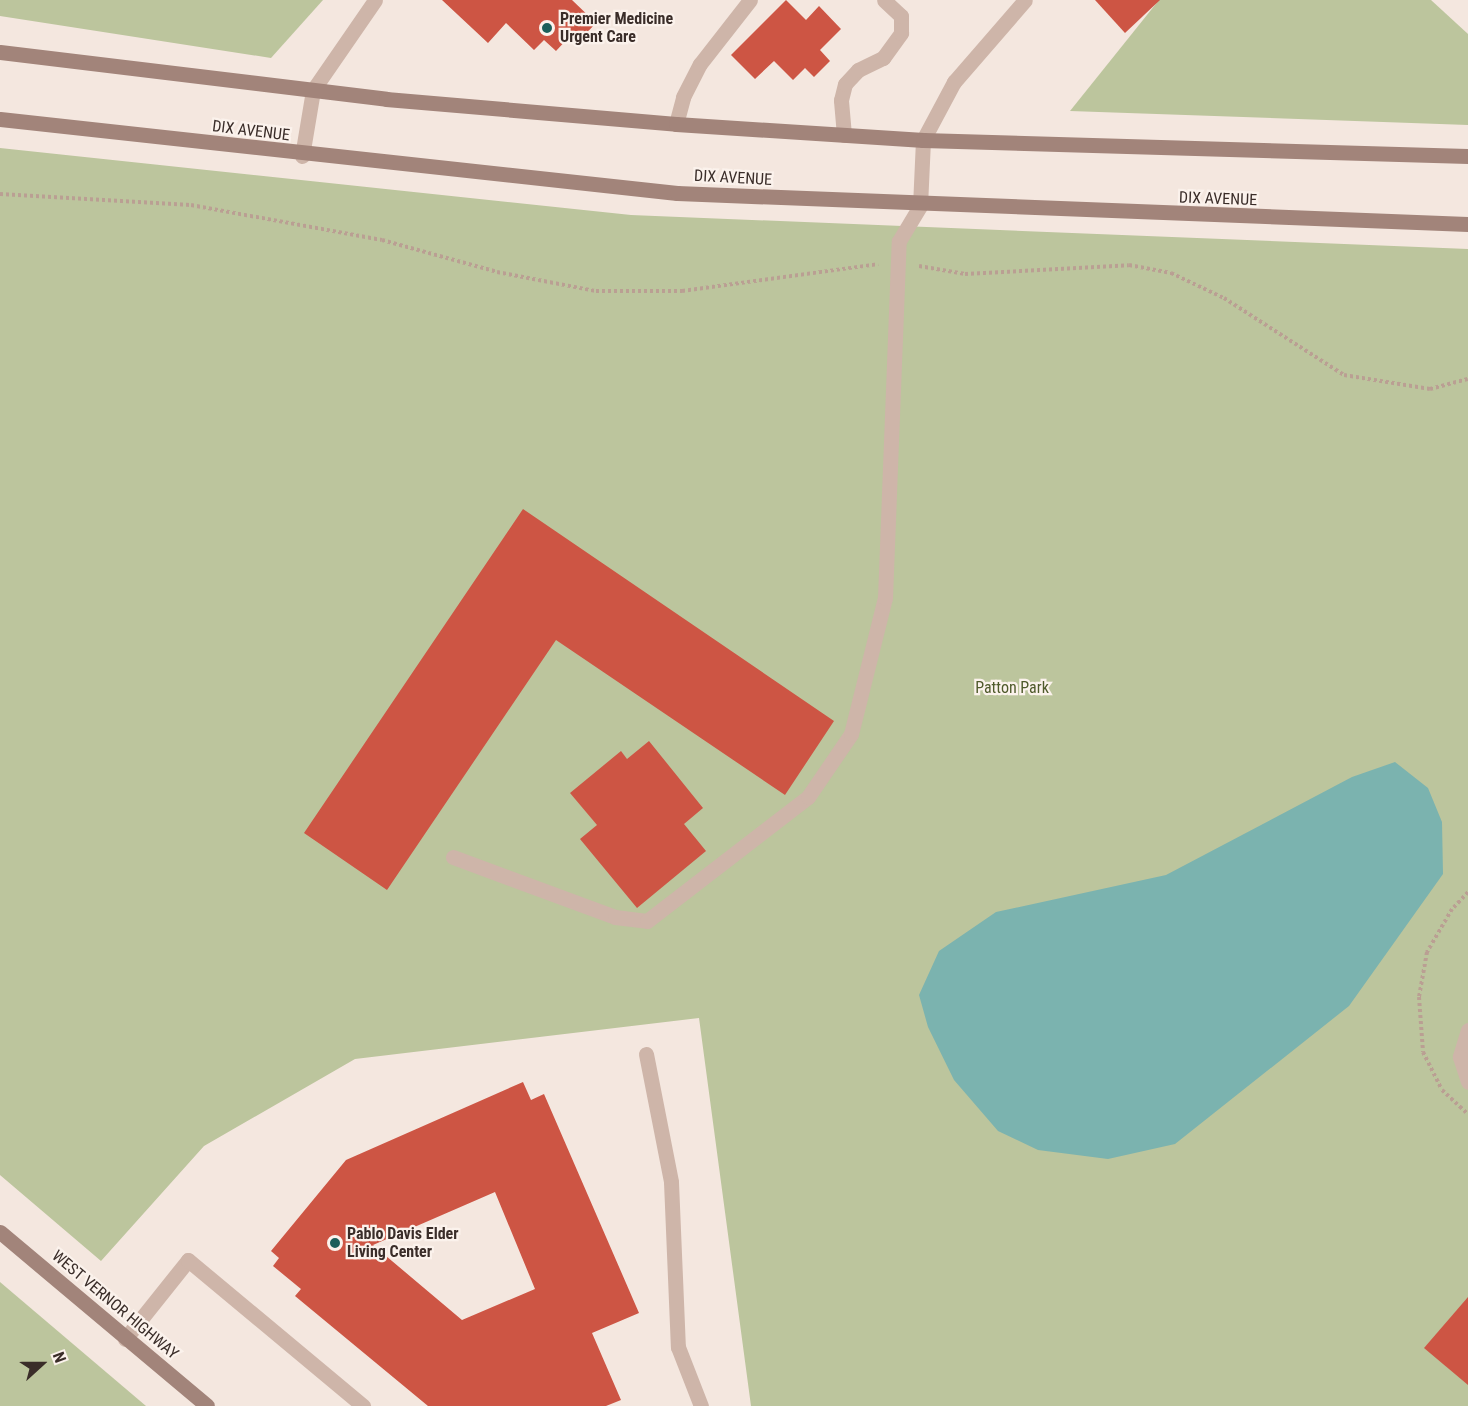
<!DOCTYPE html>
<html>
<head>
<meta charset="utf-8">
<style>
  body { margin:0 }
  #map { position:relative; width:1468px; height:1406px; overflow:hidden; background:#f4e7df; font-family:"Roboto Condensed",sans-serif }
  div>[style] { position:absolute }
  .green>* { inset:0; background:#bcc59d }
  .water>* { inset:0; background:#7bb3af }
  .building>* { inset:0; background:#cd5544 }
  .path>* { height:4px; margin-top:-2px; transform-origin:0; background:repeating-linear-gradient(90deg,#ba9f93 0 3px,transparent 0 6px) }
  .lane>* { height:15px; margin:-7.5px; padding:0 7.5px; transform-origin:7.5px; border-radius:7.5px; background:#ceb5a9 }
  .street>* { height:15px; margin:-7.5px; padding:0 7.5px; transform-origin:7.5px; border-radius:7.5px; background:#ceb5a9 }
  .secondary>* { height:15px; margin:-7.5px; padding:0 7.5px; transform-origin:7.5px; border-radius:7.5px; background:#a2847a }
  .dots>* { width:16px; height:16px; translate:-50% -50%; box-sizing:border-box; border:3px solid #fbf2ec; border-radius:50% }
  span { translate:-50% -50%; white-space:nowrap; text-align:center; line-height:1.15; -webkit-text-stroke:4.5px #fbf2ec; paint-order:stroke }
  .poi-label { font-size:16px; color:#3a2d29; font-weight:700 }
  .left { translate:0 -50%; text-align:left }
  .street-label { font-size:16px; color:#3a2d29 }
  .park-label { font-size:16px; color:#4f5a2b }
  .north { position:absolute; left:12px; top:1334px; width:60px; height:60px; -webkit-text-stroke:4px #fbf2ec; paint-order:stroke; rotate:69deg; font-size:16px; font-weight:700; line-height:24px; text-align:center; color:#3a2d29 }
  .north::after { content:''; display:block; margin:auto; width:21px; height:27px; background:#3a2d29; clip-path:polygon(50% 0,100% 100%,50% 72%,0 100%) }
</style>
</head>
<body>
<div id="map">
  <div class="green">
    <i style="clip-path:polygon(0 0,323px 0,271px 58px,0 16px)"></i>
    <i style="clip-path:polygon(1159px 0,1431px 0,1468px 34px,1468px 125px,1070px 111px)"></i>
    <i style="clip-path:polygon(0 148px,631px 215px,1468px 249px,1468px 1406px,751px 1406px,699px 1018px,355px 1059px,204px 1146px,101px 1261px,0 1175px)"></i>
    <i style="clip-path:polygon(0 1282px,146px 1406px,0 1406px)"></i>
  </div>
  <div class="water">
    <i style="clip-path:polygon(1395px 762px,1428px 788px,1442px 822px,1443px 874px,1349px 1006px,1175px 1144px,1108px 1159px,1038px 1150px,998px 1131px,954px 1080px,928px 1027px,919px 995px,939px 951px,996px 912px,1166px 875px,1352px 777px)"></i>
  </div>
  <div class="building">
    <i style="clip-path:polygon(442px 0,572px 0,596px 23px,576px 44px,569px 37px,556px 51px,544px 40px,534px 50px,506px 23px,488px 43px)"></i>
    <i style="clip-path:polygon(786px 0,806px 20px,819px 6px,841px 29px,820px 50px,830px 61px,814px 77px,805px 68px,793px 80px,774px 61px,755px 79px,731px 55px)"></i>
    <i style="clip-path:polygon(1095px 0,1160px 0,1125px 33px)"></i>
    <i style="clip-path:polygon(523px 509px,834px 721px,785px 795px,556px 640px,387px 890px,304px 833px)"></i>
    <i style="clip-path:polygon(649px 741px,703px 808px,684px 824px,706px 851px,637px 908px,580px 839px,597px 825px,570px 793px,621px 751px,627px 759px)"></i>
    <i style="clip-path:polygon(evenodd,523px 1082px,531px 1100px,544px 1094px,639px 1313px,592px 1333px,621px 1400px,606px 1406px,428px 1406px,295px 1296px,301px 1289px,273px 1266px,279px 1258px,271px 1251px,346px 1160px,523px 1082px,495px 1192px,535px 1289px,462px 1320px,373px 1245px,495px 1192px)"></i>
    <i style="clip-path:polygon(1468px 1297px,1468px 1385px,1424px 1348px)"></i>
  </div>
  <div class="path">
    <i style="left:0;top:194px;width:191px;rotate:3.3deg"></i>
    <i style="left:191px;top:205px;width:194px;rotate:10.4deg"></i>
    <i style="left:382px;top:240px;width:119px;rotate:15.5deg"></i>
    <i style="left:497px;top:272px;width:101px;rotate:10.9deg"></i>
    <i style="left:596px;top:291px;width:86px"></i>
    <i style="left:682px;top:291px;width:198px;rotate:-7.8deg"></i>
    <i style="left:919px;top:266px;width:47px;rotate:9.9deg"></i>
    <i style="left:965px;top:274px;width:164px;rotate:-3.1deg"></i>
    <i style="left:1129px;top:265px;width:43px;rotate:10.8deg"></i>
    <i style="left:1171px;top:273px;width:59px;rotate:25.3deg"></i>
    <i style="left:1224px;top:298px;width:143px;rotate:32.7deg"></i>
    <i style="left:1344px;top:375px;width:87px;rotate:9.2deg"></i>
    <i style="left:1430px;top:389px;width:39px;rotate:-15deg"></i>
    <i style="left:1468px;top:892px;width:23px;rotate:133deg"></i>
    <i style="left:1452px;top:909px;width:50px;rotate:120.2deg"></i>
    <i style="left:1427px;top:952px;width:46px;rotate:100.1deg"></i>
    <i style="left:1419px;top:997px;width:55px;rotate:85.8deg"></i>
    <i style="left:1423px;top:1052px;width:42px;rotate:63.4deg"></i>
    <i style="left:1442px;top:1090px;width:35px;rotate:43deg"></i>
  </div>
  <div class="lane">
    <i style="left:676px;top:124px;width:28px;rotate:-75deg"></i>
    <i style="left:683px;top:97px;width:37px;rotate:-63deg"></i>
    <i style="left:700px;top:64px;width:81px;rotate:-52deg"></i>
    <i style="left:844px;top:135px;width:35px;rotate:-95deg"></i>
    <i style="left:841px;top:100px;width:16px;rotate:-76deg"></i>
    <i style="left:845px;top:84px;width:19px;rotate:-47deg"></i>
    <i style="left:858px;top:70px;width:28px;rotate:-26deg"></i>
    <i style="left:883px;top:58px;width:31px;rotate:-54deg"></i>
    <i style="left:901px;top:33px;width:17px;rotate:-90deg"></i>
    <i style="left:901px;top:16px;width:23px;rotate:-137deg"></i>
    <i style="left:453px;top:857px;width:173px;rotate:20.3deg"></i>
    <i style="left:615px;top:917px;width:32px;rotate:7deg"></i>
    <i style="left:647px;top:921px;width:203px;rotate:-37.6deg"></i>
    <i style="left:808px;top:797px;width:76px;rotate:-55.7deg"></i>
    <i style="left:851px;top:734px;width:140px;rotate:-76deg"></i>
    <i style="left:885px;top:598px;width:357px;rotate:-87.8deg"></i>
    <i style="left:899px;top:241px;width:41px;rotate:-59deg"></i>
    <i style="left:1468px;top:1030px;width:28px;rotate:107deg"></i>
    <i style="left:1460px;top:1057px;width:26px;rotate:72deg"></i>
    <i style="left:646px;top:1054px;width:130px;rotate:78.9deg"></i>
    <i style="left:671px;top:1182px;width:165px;rotate:87.6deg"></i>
    <i style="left:678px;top:1347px;width:63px;rotate:68.7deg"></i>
    <i style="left:125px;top:1339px;width:101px;rotate:-51.4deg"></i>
    <i style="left:188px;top:1260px;width:228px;rotate:39.8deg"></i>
  </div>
  <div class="street">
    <i style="left:302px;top:156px;width:67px;rotate:-80.5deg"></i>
    <i style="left:313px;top:90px;width:109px;rotate:-55.4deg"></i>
    <i style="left:920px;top:206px;width:66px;rotate:-87.4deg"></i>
    <i style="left:923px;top:140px;width:66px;rotate:-61.9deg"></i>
    <i style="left:954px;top:82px;width:108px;rotate:-49.1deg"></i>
  </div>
  <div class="secondary">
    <i style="left:0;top:52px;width:389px;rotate:6.9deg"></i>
    <i style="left:386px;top:99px;width:291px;rotate:4.9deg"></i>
    <i style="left:676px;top:124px;width:248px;rotate:3.7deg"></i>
    <i style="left:923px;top:140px;width:545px;rotate:1.68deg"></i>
    <i style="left:0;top:119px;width:681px;rotate:6.24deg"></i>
    <i style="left:677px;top:193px;width:792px;rotate:2.24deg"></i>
    <i style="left:0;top:1232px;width:270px;rotate:40deg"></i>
  </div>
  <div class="dots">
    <i style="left:547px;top:28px;background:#1c5f5b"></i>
    <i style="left:335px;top:1243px;background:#1c5f5b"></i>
  </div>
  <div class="poi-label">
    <span class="left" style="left:560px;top:28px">Premier Medicine<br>Urgent Care</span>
    <span class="left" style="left:347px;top:1243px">Pablo Davis Elder<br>Living Center</span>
  </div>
  <div class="street-label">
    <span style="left:251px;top:131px;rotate:7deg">DIX AVENUE</span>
    <span style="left:733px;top:178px;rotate:3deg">DIX AVENUE</span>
    <span style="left:1218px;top:199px;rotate:2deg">DIX AVENUE</span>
    <span style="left:115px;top:1305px;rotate:40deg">WEST VERNOR HIGHWAY</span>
  </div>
  <div class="park-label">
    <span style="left:1012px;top:688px">Patton Park</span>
  </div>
  <div class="north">N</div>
</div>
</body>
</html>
